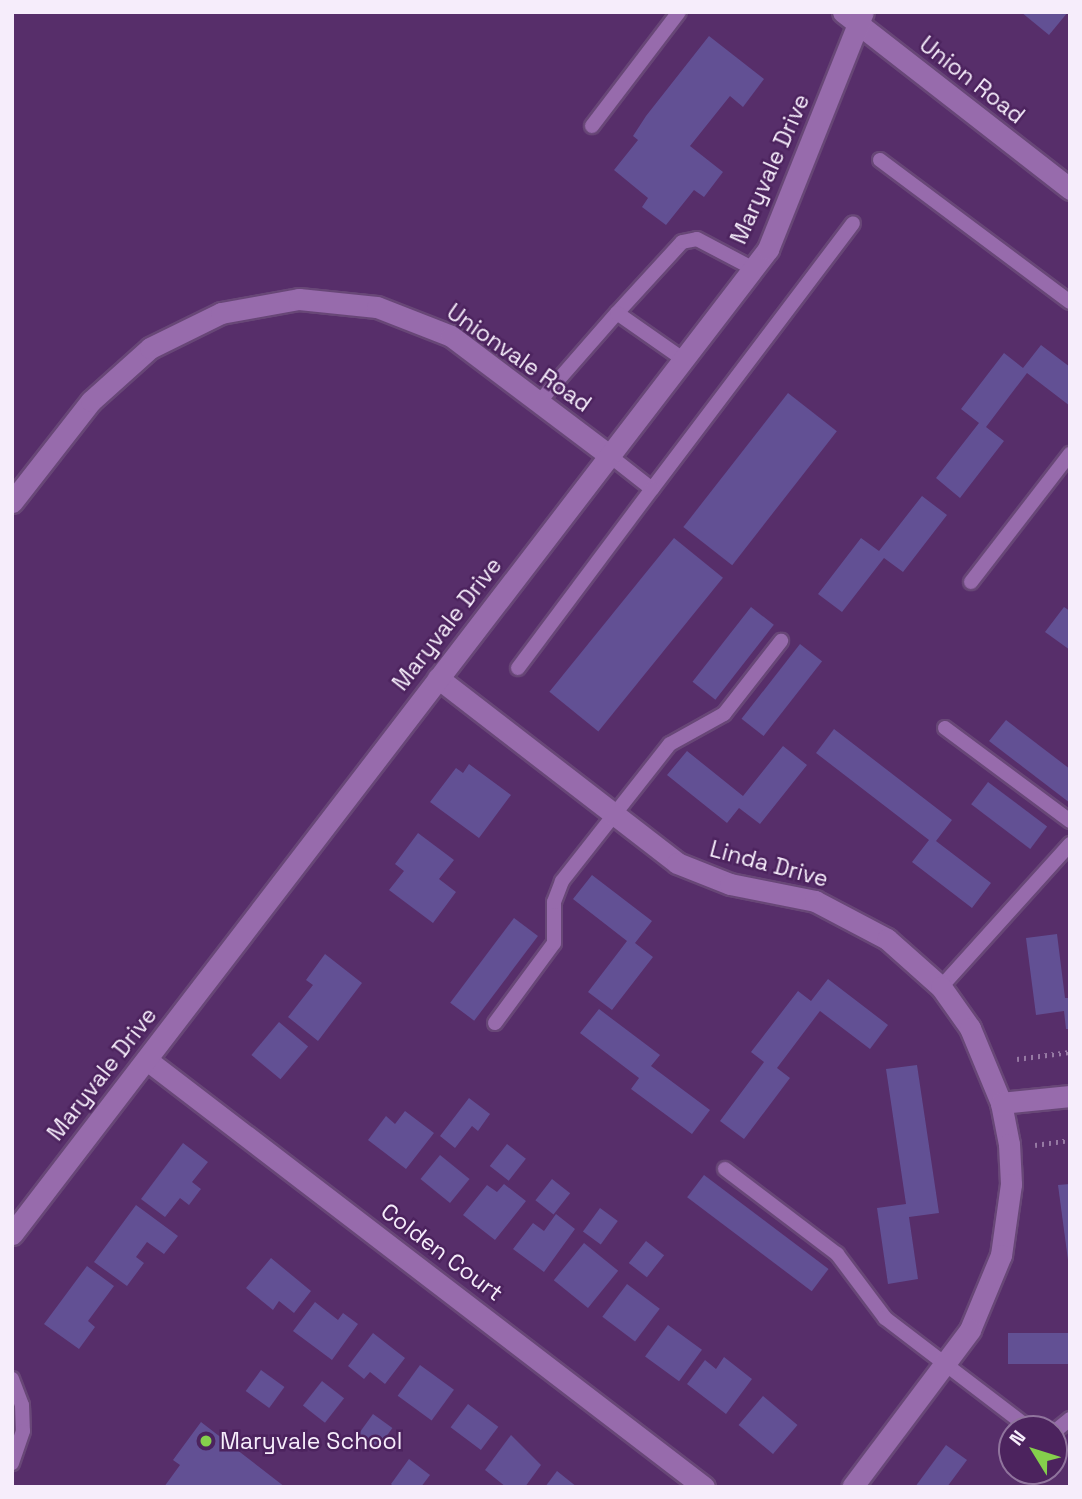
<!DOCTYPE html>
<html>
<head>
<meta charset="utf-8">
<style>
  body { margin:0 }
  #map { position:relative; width:1082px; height:1499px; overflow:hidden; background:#572e6a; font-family:"Space Grotesk",sans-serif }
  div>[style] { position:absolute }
  .building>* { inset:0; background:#625094; transform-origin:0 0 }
  .path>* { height:4.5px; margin-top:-2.25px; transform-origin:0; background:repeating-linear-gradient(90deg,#9679a3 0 2px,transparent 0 7px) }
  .roads { filter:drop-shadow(2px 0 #684777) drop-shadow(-2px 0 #684777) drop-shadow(0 2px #684777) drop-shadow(0 -2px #684777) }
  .lane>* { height:14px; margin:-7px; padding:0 7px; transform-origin:7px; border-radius:7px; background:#976bac }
  .street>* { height:21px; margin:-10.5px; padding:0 10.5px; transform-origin:10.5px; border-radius:10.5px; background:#976bac }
  .secondary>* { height:21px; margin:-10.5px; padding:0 10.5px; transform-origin:10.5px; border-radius:10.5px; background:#976bac }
  .dots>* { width:19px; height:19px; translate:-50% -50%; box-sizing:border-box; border:4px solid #4c235e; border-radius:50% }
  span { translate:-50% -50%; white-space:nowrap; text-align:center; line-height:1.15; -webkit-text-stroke:5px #4c235e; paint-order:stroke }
  .street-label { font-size:23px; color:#f6edfb }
  .poi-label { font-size:23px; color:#f6edfb }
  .left { translate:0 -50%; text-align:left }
  .frame { position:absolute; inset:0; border:14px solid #f6edfb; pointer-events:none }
  .north { position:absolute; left:998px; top:1415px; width:70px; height:70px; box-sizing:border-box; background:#4c235e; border:2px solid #90749d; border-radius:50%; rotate:308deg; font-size:19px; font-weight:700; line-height:28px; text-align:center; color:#f6edfb }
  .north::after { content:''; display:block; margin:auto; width:24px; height:32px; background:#85cf4c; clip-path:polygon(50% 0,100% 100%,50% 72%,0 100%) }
</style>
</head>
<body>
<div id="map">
  <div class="building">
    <i style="clip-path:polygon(1021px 12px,1068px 12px,1049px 35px)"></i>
    <i style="clip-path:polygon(709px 36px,764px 79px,743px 107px,730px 96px,690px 146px,723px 172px,704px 197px,694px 190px,666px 225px,642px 207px,648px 198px,614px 170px,638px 140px,633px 136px,646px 116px)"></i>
    <i style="clip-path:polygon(1041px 345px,1070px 367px,1070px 406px,1027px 373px,986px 427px,1004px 441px,960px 498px,936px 478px,979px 423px,961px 409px,1004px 353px,1023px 368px)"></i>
    <i style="left:788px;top:393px;width:62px;height:170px;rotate:38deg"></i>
    <i style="clip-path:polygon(922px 496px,947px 515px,903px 572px,884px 558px,842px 612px,818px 594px,861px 538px,879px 551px)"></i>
    <i style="left:674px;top:538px;width:63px;height:198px;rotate:39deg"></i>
    <i style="left:751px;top:607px;width:29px;height:95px;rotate:38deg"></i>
    <i style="clip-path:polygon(1064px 607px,1070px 611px,1070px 650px,1045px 632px)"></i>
    <i style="left:800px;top:644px;width:28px;height:95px;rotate:38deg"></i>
    <i style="clip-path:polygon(1006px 720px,1070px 769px,1070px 803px,989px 741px)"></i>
    <i style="clip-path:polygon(834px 729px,952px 820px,936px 841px,991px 883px,972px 908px,912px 862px,929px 840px,816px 753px)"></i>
    <i style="clip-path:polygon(783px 746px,807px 765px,760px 824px,739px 808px,727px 823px,667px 775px,687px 751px,743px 796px)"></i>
    <i style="clip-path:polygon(469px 764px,511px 795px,479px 838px,430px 802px,456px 768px,463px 773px)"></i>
    <i style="left:988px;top:782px;width:74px;height:28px;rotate:37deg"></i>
    <i style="clip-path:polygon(418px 833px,454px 860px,439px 879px,456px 892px,433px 923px,389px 890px,404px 871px,395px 864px)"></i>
    <i style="clip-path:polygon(592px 875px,652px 921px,635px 943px,653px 957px,612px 1010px,588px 992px,627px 941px,573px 899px)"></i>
    <i style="left:514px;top:918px;width:30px;height:106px;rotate:37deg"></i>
    <i style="clip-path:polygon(1057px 934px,1065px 998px,1070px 998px,1070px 1029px,1066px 1029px,1064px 1011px,1036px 1015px,1026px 938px)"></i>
    <i style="clip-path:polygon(325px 954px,362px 983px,318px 1041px,288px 1017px,313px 985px,306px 980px)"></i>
    <i style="clip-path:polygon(828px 979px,888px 1025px,870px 1049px,820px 1011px,777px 1068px,790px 1078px,744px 1139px,720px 1121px,764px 1062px,751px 1052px,798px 991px,811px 1001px)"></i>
    <i style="clip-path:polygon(599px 1009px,660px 1055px,651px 1066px,710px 1110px,692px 1134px,631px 1089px,639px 1078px,580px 1033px)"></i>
    <i style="left:279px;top:1022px;width:38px;height:43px;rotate:40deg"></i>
    <i style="clip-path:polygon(917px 1065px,939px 1213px,909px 1217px,918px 1279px,888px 1284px,877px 1208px,906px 1204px,886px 1069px)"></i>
    <i style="clip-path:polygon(469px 1098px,490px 1114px,478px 1131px,472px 1126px,455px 1148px,440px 1136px)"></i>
    <i style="clip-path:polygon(405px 1111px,434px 1133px,406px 1169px,368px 1140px,386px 1116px,395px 1124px)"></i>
    <i style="clip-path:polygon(183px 1143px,208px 1162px,192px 1182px,201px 1189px,189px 1205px,180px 1198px,165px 1217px,141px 1199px)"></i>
    <i style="left:507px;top:1144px;width:24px;height:28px;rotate:38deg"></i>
    <i style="left:440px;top:1155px;width:38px;height:31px;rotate:39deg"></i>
    <i style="left:704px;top:1175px;width:156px;height:28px;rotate:37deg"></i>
    <i style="left:552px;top:1179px;width:23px;height:27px;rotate:38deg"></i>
    <i style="clip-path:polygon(504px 1184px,526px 1201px,495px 1240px,463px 1215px,487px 1185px,497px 1192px)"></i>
    <i style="clip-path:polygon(1070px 1184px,1070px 1260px,1068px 1260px,1058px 1185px)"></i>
    <i style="clip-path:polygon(136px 1205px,178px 1236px,164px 1254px,147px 1242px,136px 1257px,144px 1263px,127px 1286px,94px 1262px)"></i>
    <i style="left:600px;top:1208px;width:22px;height:29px;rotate:36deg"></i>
    <i style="clip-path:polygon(556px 1214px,575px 1229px,544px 1272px,513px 1249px,533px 1223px,544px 1231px)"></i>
    <i style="left:646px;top:1241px;width:23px;height:28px;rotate:38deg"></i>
    <i style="left:584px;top:1243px;width:44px;height:48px;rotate:39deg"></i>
    <i style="clip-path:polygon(271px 1258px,311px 1291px,294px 1313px,279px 1301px,273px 1310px,246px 1288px)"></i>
    <i style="clip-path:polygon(87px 1266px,114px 1286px,88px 1321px,95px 1327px,79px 1349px,44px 1324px)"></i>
    <i style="left:627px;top:1284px;width:41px;height:41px;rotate:37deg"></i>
    <i style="clip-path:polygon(315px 1302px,338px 1320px,343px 1313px,358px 1324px,332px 1360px,293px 1331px)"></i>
    <i style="left:668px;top:1325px;width:42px;height:39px;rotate:36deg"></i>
    <i style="clip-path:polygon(373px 1333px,405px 1358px,385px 1384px,370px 1372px,364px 1379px,348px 1366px)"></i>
    <i style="left:1070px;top:1333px;width:31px;height:62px;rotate:90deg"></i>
    <i style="clip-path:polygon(724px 1357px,752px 1379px,726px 1414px,687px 1384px,705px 1360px,716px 1369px)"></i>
    <i style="left:420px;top:1365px;width:42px;height:38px;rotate:36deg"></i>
    <i style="left:261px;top:1370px;width:29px;height:26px;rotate:36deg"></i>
    <i style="left:322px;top:1381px;width:28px;height:31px;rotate:38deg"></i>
    <i style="left:763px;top:1396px;width:45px;height:38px;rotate:40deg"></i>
    <i style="left:468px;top:1404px;width:38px;height:29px;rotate:37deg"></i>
    <i style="left:373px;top:1414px;width:24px;height:28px;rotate:36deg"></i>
    <i style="clip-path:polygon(201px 1422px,285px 1487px,164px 1487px,180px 1465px,173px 1460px)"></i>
    <i style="clip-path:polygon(511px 1435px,541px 1465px,525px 1487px,506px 1487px,485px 1470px)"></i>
    <i style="clip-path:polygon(946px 1445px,967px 1460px,947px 1487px,915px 1487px)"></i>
    <i style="clip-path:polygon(409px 1459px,430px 1475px,421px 1487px,394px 1487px,391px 1484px)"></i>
    <i style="clip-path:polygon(557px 1471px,577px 1487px,545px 1487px)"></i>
  </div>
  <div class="path">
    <i style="left:1017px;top:1059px;width:53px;rotate:-7.5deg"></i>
    <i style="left:1035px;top:1145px;width:35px;rotate:-8deg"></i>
  </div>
  <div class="roads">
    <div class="lane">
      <i style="left:592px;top:126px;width:143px;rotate:-52.7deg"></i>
      <i style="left:880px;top:160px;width:237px;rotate:36.8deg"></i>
      <i style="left:617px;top:313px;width:96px;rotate:-47.5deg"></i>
      <i style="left:682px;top:242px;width:15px;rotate:-11deg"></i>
      <i style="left:697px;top:239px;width:64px;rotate:27.8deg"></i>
      <i style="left:539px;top:402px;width:118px;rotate:-48.8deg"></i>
      <i style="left:617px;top:313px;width:82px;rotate:35deg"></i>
      <i style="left:610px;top:456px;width:53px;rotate:38.2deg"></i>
      <i style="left:652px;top:489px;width:333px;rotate:-52.9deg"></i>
      <i style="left:971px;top:582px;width:162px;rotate:-52.3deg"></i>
      <i style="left:518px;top:668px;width:224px;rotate:-53.2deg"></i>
      <i style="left:945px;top:728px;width:156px;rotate:36.6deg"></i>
      <i style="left:941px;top:987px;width:193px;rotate:-47.9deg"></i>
      <i style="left:495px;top:1023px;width:99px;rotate:-53.6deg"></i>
      <i style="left:554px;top:943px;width:41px;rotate:-90deg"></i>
      <i style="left:554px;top:902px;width:22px;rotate:-69deg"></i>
      <i style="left:562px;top:881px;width:174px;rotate:-51.8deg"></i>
      <i style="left:670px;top:744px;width:62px;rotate:-29.1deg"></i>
      <i style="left:724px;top:714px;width:93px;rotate:-52deg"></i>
      <i style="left:725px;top:1169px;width:141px;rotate:37.2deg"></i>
      <i style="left:837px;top:1254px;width:80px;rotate:53.1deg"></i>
      <i style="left:885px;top:1318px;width:183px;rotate:37.4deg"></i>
      <i style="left:12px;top:1379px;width:28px;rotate:69deg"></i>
      <i style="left:22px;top:1405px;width:26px;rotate:88deg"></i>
      <i style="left:23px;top:1431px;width:34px;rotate:109deg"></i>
      <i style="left:1054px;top:1432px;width:21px;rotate:-39deg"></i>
    </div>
    <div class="street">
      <i style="left:12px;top:502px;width:128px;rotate:-52deg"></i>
      <i style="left:91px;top:401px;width:79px;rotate:-41.9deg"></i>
      <i style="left:150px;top:348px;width:79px;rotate:-26.2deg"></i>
      <i style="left:221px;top:313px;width:79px;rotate:-10.2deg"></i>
      <i style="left:299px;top:299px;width:78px;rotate:5.9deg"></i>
      <i style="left:377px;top:307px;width:79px;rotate:21.4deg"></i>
      <i style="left:451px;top:336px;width:199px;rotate:37deg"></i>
      <i style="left:438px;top:678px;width:302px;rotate:37.7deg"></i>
      <i style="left:677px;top:863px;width:57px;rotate:21.6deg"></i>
      <i style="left:730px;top:884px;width:87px;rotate:11.3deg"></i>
      <i style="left:815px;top:901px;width:81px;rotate:27.8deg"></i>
      <i style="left:887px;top:939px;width:72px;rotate:41.6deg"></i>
      <i style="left:941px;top:987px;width:50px;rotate:54.7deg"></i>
      <i style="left:970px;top:1028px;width:81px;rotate:67.5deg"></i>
      <i style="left:1001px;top:1103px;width:42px;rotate:79deg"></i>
      <i style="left:1009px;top:1144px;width:40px;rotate:87.1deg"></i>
      <i style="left:1011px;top:1184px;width:72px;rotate:98deg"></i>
      <i style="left:1001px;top:1255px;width:81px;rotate:112.5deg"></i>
      <i style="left:970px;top:1330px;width:196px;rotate:126.9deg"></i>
      <i style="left:147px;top:1060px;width:702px;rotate:37.47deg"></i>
      <i style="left:1001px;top:1103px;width:69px;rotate:-5.8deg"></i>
    </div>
    <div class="secondary">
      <i style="left:843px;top:12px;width:288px;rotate:37.9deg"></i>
      <i style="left:12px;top:1234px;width:1242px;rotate:-52.49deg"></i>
      <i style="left:768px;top:249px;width:255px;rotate:-68.2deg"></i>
    </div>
  </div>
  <div class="dots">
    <i style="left:206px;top:1441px;background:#85cf4c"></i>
  </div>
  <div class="street-label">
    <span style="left:972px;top:80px;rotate:38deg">Union Road</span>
    <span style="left:770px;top:169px;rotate:-66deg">Maryvale Drive</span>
    <span style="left:519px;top:358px;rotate:35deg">Unionvale Road</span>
    <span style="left:447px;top:624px;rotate:-52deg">Maryvale Drive</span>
    <span style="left:769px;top:864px;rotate:15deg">Linda Drive</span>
    <span style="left:102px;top:1074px;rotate:-52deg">Maryvale Drive</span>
    <span style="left:442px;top:1252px;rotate:37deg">Colden Court</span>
  </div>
  <div class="poi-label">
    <span class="left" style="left:220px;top:1441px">Maryvale School</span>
  </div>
  <div class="frame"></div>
  <div class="north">N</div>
</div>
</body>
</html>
